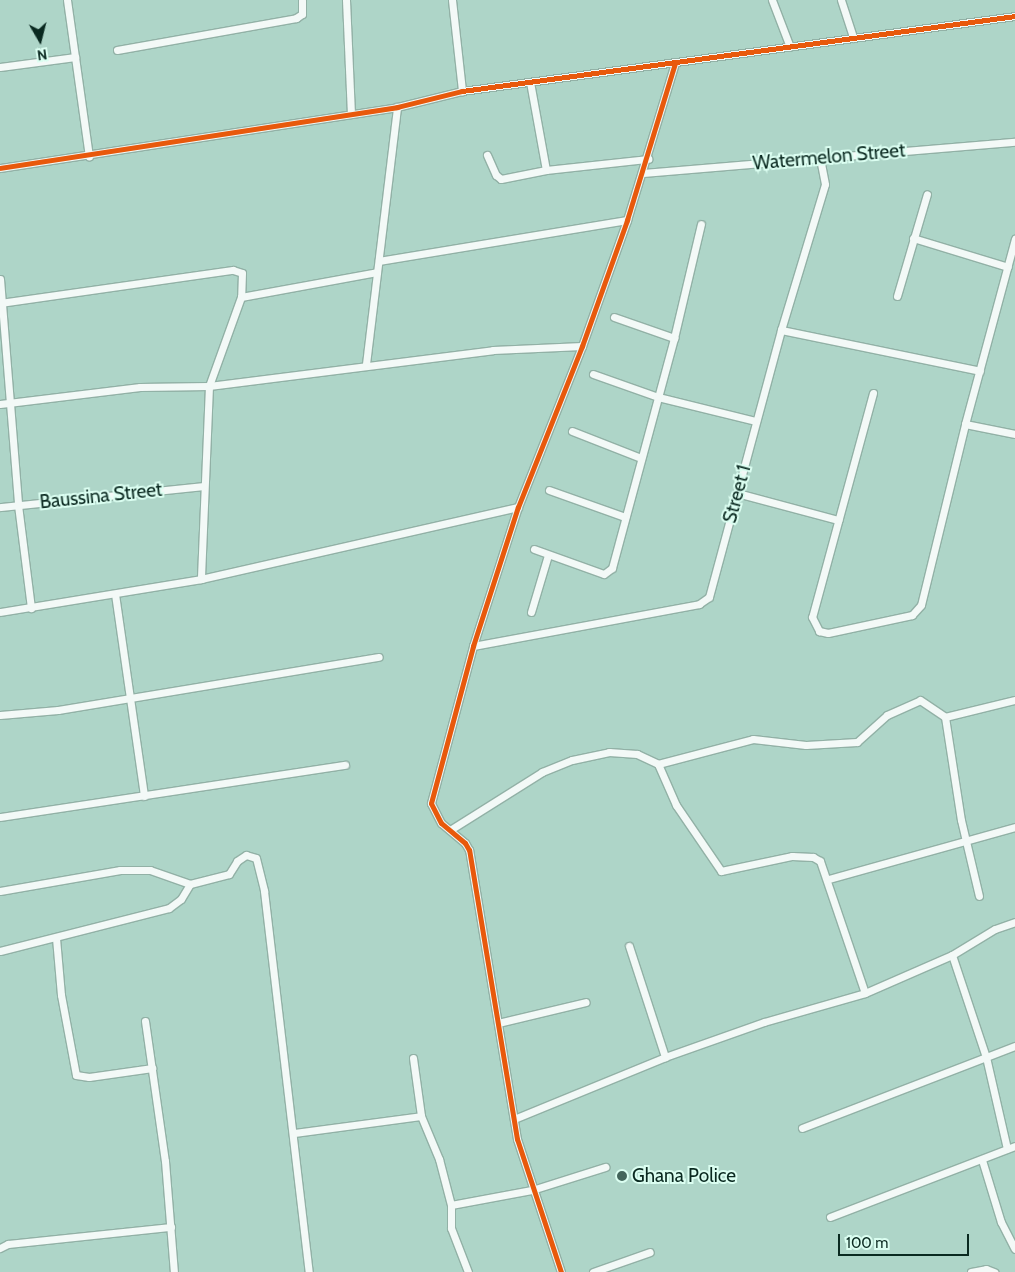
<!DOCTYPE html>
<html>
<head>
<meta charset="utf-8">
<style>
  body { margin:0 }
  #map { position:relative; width:1015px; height:1272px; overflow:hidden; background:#aed5c8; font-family:Cabin,sans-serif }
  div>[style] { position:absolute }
  .roads { filter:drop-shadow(1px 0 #92b1a6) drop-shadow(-1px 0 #92b1a6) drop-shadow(0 1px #92b1a6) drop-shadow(0 -1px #92b1a6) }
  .minor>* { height:7px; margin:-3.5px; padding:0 3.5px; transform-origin:3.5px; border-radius:3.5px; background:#f3f9f7 }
  .cycleway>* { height:5px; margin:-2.5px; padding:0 2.5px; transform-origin:2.5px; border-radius:2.5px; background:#e8590c }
  .dots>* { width:14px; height:14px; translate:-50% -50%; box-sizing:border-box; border:2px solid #dbfef1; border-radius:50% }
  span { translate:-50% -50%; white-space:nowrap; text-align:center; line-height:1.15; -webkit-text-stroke:4px #dbfef1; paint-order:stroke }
  .street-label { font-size:19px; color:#0a2920 }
  .poi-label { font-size:19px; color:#0a2920 }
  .left { translate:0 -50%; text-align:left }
  .north { position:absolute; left:15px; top:15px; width:50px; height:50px; -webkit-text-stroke:4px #dbfef1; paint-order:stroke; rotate:172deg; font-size:14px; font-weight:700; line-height:20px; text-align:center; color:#0a2920 }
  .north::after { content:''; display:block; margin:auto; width:18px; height:22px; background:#0a2920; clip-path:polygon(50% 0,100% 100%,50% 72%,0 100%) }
  .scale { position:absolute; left:838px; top:1234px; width:131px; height:22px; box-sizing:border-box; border:2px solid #0a2920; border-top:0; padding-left:6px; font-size:15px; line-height:18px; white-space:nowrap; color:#0a2920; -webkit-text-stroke:4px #dbfef1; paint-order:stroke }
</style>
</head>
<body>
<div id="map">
  <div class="roads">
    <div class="minor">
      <i style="left:67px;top:0;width:158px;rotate:82deg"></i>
      <i style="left:346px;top:0;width:113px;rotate:87.5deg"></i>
      <i style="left:452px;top:0;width:92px;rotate:83.7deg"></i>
      <i style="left:772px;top:0;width:50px;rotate:69deg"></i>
      <i style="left:841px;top:0;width:40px;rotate:72deg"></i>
      <i style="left:117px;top:50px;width:182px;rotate:-10.1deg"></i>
      <i style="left:296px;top:18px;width:7px;rotate:-34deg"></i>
      <i style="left:302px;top:14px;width:14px;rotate:-90deg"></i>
      <i style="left:0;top:67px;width:76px;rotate:-7.6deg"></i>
      <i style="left:487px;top:155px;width:22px;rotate:66deg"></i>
      <i style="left:496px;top:175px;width:6px;rotate:39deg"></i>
      <i style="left:501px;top:179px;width:46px;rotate:-11.3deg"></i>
      <i style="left:546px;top:170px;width:89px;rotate:-100.3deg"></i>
      <i style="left:0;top:168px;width:402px;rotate:-8.7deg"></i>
      <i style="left:397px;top:107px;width:67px;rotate:-13.8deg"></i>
      <i style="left:462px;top:91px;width:558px;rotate:-7.72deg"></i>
      <i style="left:546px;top:170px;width:103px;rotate:-6.2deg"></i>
      <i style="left:643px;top:173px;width:373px;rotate:-4.8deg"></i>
      <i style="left:913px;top:238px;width:99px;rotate:17deg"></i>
      <i style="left:379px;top:261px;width:251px;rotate:-9.4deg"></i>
      <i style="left:0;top:279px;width:227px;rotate:85.4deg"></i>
      <i style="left:18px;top:505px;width:104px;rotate:82.8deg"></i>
      <i style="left:897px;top:296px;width:106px;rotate:-73.6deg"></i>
      <i style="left:241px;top:297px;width:138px;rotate:-10.4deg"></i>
      <i style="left:0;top:303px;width:235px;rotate:-8.1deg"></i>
      <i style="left:233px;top:270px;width:9px;rotate:18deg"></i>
      <i style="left:242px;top:273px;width:24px;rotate:92deg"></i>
      <i style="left:241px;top:297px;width:95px;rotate:109.8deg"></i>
      <i style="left:209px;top:386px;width:193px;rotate:92.4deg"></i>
      <i style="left:614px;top:317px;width:64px;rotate:19.3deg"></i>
      <i style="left:781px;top:330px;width:203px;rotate:11.6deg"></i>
      <i style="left:366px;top:364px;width:259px;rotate:-83.1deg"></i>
      <i style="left:593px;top:374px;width:69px;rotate:19.5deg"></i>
      <i style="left:658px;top:397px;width:101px;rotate:13.8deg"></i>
      <i style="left:873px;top:393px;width:232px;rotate:105.2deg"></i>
      <i style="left:812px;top:617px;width:16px;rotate:63deg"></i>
      <i style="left:819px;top:631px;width:9px;rotate:13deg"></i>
      <i style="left:828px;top:633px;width:86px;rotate:-12.1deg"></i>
      <i style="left:912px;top:615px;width:13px;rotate:-48deg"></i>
      <i style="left:921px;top:605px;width:186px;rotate:-76.3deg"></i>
      <i style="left:965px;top:424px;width:192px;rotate:-74.9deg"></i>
      <i style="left:0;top:404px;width:141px;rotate:-6.9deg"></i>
      <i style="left:140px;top:387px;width:69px;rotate:-0.8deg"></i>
      <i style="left:209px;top:386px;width:286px;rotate:-7.2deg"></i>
      <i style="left:493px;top:350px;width:89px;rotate:-2.6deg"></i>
      <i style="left:965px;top:424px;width:51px;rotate:11.3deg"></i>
      <i style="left:572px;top:431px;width:74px;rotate:21.4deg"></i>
      <i style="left:549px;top:490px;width:81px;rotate:19.6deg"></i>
      <i style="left:737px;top:493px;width:105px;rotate:15deg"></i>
      <i style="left:0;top:507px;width:204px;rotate:-5.9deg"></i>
      <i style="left:534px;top:549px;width:74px;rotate:19.7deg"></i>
      <i style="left:604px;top:574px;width:10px;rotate:-37deg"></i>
      <i style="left:612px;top:568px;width:238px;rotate:-74.9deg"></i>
      <i style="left:674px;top:338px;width:117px;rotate:-76.7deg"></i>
      <i style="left:115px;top:594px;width:204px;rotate:81.8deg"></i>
      <i style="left:0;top:612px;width:204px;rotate:-9.3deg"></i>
      <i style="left:201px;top:579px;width:325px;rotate:-12.8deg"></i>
      <i style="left:531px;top:612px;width:59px;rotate:-73.4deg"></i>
      <i style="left:473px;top:646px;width:230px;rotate:-10.5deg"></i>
      <i style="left:699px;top:604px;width:12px;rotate:-35deg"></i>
      <i style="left:709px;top:597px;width:277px;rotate:-74.9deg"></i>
      <i style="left:781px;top:330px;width:152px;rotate:-73.2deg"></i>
      <i style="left:825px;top:184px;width:25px;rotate:-101deg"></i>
      <i style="left:0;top:715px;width:58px;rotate:-4.9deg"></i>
      <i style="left:58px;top:710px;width:325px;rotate:-9.4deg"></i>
      <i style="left:945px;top:717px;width:104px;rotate:81.2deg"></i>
      <i style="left:961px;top:820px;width:78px;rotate:76.7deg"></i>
      <i style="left:658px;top:764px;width:45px;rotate:66.3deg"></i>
      <i style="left:676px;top:805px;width:80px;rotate:55.7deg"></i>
      <i style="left:721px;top:871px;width:73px;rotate:-11.9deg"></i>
      <i style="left:792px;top:856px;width:21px;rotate:3deg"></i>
      <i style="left:813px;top:857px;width:8px;rotate:30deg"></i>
      <i style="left:820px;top:861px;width:139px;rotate:71.2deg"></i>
      <i style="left:0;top:817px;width:349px;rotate:-8.6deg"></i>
      <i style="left:450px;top:830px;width:109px;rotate:-32.2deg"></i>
      <i style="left:542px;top:772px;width:32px;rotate:-22deg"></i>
      <i style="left:572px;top:760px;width:38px;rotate:-12deg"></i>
      <i style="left:609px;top:752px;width:28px;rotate:4deg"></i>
      <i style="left:637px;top:754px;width:23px;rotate:25deg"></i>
      <i style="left:658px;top:764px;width:98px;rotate:-14.7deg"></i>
      <i style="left:753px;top:739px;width:53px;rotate:6.5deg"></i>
      <i style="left:806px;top:745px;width:51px;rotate:-3.4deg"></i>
      <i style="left:857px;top:742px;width:40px;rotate:-42deg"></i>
      <i style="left:887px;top:715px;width:36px;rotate:-24deg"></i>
      <i style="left:920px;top:700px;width:30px;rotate:34deg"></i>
      <i style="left:945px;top:717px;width:72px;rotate:-13.7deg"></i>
      <i style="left:829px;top:879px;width:193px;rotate:-15.6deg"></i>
      <i style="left:0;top:891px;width:122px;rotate:-9.9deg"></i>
      <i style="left:120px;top:870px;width:30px"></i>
      <i style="left:150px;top:870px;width:42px;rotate:19.3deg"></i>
      <i style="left:56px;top:938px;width:57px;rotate:85deg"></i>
      <i style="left:61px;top:995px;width:81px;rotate:79.4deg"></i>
      <i style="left:76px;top:1075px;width:13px;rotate:9deg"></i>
      <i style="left:89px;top:1077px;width:64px;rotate:-8.1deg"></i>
      <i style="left:629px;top:946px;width:117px;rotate:72deg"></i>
      <i style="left:0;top:951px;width:174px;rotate:-14.3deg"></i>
      <i style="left:169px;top:908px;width:15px;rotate:-37deg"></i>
      <i style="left:181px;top:899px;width:17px;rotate:-59deg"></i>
      <i style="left:190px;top:884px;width:40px;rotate:-14.4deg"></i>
      <i style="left:229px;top:874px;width:15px;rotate:-58deg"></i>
      <i style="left:237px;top:861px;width:11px;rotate:-34deg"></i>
      <i style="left:246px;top:855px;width:10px;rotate:17deg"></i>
      <i style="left:256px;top:858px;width:34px;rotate:76deg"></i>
      <i style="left:264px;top:891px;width:384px;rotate:83.3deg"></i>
      <i style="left:952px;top:955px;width:108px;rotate:71.6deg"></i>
      <i style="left:986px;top:1057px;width:94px;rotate:77.1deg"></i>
      <i style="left:145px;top:1021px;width:141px;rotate:81.9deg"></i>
      <i style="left:165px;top:1161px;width:111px;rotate:85.4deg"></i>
      <i style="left:498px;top:1023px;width:90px;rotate:-13.4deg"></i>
      <i style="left:413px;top:1058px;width:59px;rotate:82.1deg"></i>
      <i style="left:421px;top:1116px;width:47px;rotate:67.3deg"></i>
      <i style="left:439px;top:1159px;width:48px;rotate:75.4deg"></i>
      <i style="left:451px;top:1205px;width:23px;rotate:90deg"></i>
      <i style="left:451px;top:1228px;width:47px;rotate:68.9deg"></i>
      <i style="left:514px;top:1119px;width:163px;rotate:-22.3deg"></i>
      <i style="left:665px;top:1057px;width:105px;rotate:-19.5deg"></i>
      <i style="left:764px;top:1022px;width:105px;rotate:-16deg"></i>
      <i style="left:865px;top:993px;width:95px;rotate:-23.6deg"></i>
      <i style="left:952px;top:955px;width:50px;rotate:-31.2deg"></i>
      <i style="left:995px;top:929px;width:21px;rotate:-19deg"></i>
      <i style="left:802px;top:1128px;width:228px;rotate:-21.1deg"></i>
      <i style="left:294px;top:1133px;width:128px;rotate:-7.6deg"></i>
      <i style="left:982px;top:1160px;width:65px;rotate:73deg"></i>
      <i style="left:1001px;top:1222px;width:30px;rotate:63deg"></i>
      <i style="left:451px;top:1205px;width:82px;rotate:-10.5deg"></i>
      <i style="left:532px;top:1190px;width:77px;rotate:-17.5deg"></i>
      <i style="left:830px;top:1217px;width:198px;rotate:-21deg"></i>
      <i style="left:0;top:1248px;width:9px;rotate:-27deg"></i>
      <i style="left:8px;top:1244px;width:164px;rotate:-6deg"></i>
      <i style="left:561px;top:1272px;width:140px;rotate:-108.3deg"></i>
      <i style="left:517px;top:1139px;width:293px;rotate:-99.4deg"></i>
      <i style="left:469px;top:850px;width:8px;rotate:-120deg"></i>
      <i style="left:465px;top:843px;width:31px;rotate:-140deg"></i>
      <i style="left:441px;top:823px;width:22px;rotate:-117deg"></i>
      <i style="left:431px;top:803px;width:163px;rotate:-75deg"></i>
      <i style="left:473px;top:646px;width:146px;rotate:-72.1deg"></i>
      <i style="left:518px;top:507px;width:173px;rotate:-68.3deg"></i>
      <i style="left:582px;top:346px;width:134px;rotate:-70.3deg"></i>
      <i style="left:627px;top:220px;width:164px;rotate:-73deg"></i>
      <i style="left:593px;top:1272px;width:60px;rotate:-19.3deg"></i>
      <i style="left:971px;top:1272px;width:15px;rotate:-11deg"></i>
      <i style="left:986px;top:1269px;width:9px;rotate:21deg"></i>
    </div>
  </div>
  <div class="cycleway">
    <i style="left:0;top:168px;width:402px;rotate:-8.7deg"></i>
    <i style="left:397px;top:107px;width:67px;rotate:-13.8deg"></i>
    <i style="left:462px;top:91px;width:558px;rotate:-7.72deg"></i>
    <i style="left:561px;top:1272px;width:140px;rotate:-108.3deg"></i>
    <i style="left:517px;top:1139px;width:293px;rotate:-99.4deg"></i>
    <i style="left:469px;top:850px;width:8px;rotate:-120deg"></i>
    <i style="left:465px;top:843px;width:31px;rotate:-140deg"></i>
    <i style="left:441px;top:823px;width:22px;rotate:-117deg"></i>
    <i style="left:431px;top:803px;width:163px;rotate:-75deg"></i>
    <i style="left:473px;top:646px;width:146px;rotate:-72.1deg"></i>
    <i style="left:518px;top:507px;width:173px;rotate:-68.3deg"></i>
    <i style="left:582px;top:346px;width:134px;rotate:-70.3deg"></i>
    <i style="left:627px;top:220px;width:164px;rotate:-73deg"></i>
  </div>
  <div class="dots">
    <i style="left:622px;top:1176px;background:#43655b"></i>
  </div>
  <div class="street-label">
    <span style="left:829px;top:157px;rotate:-5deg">Watermelon Street</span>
    <span style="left:737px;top:494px;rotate:-75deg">Street 1</span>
    <span style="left:101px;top:496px;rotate:-6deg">Baussina Street</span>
  </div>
  <div class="poi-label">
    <span class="left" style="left:632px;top:1176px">Ghana Police</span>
  </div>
  <div class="north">N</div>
  <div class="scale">100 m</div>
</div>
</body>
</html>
